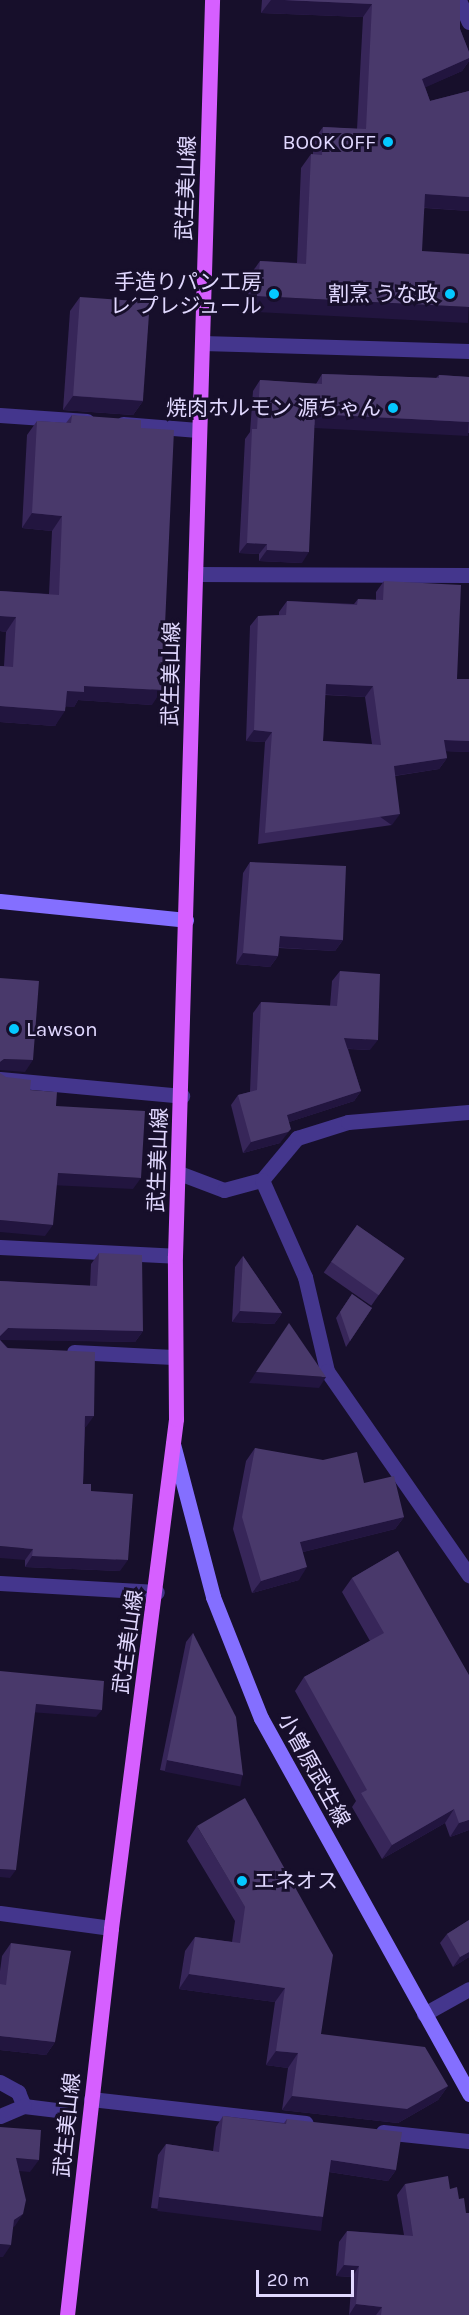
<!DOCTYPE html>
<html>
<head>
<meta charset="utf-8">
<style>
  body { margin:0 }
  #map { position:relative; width:469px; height:2315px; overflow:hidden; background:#170f2b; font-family:Karla,"Noto Sans JP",sans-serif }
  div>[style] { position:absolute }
  .street>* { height:15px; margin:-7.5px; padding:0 7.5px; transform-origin:7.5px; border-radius:7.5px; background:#44368d }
  .secondary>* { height:15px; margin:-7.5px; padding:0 7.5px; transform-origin:7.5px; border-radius:7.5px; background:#846fff }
  .primary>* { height:15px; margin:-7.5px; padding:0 7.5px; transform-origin:7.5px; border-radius:7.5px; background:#d65fff }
  .wall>* { inset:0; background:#372659; transform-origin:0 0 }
  .shaded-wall>* { inset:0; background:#22153f; transform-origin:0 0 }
  .building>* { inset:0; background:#49396b; transform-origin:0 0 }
  .dots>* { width:16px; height:16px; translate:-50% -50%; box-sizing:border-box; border:3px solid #170f2b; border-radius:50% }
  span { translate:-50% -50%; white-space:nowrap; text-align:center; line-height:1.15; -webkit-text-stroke:6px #170f2b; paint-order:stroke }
  .poi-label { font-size:21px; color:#e1d8ff }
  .right { translate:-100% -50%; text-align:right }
  .left { translate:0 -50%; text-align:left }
  .street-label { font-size:21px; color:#e1d8ff }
  .scale { position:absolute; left:256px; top:2270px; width:98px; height:27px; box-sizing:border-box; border:3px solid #e1d8ff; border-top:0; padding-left:8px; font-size:18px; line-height:21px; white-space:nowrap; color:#e1d8ff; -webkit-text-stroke:4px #170f2b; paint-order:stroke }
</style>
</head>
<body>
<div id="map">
  <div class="street">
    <i style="left:459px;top:0;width:24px;rotate:66deg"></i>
    <i style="left:202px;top:343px;width:267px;rotate:1.7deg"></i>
    <i style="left:0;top:415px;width:87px;rotate:3.9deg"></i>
    <i style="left:123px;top:424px;width:75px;rotate:4.6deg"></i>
    <i style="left:195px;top:574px;width:274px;rotate:0.2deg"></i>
    <i style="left:0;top:1079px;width:183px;rotate:5.3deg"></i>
    <i style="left:179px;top:1173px;width:48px;rotate:20.7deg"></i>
    <i style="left:224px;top:1190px;width:39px;rotate:-15deg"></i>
    <i style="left:262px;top:1180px;width:55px;rotate:-50.2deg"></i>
    <i style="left:297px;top:1138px;width:53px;rotate:-17.4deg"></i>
    <i style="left:348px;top:1122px;width:121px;rotate:-4.7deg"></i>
    <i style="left:262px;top:1180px;width:106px;rotate:66.1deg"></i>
    <i style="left:305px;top:1277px;width:97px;rotate:76.8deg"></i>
    <i style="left:327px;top:1371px;width:249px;rotate:55.2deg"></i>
    <i style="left:0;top:1247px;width:175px;rotate:2.9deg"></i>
    <i style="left:74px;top:1352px;width:99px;rotate:2.9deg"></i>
    <i style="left:0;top:1583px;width:157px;rotate:3.3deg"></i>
    <i style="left:0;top:1913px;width:112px;rotate:7.7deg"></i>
    <i style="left:424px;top:2014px;width:51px;rotate:-29.1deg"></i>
    <i style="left:0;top:2082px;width:21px;rotate:29deg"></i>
    <i style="left:18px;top:2092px;width:15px;rotate:67deg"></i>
    <i style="left:24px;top:2106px;width:38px;rotate:7deg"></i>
    <i style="left:91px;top:2099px;width:216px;rotate:6.4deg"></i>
    <i style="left:0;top:2116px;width:26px;rotate:-23deg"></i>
    <i style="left:383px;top:2132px;width:86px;rotate:6deg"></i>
  </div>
  <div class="secondary">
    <i style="left:0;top:901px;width:187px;rotate:5.8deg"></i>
    <i style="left:173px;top:1444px;width:158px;rotate:75.3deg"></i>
    <i style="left:213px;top:1597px;width:130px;rotate:68.4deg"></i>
    <i style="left:261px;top:1718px;width:430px;rotate:61deg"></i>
  </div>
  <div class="primary">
    <i style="left:67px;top:2315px;width:389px;rotate:-83.5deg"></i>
    <i style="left:111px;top:1928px;width:513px;rotate:-82.72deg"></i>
    <i style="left:176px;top:1419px;width:163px;rotate:-90.4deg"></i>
    <i style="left:175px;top:1256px;width:1257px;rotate:-88.31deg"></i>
  </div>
  <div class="wall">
    <i style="clip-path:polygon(262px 0,460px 0,460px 29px,469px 52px,469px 61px,462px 71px,425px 87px,430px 101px,469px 91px,469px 211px,425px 208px,247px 309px,250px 275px,260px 261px,297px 263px,301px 168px,311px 154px,313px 155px,313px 141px,323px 127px,357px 129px,363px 17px,261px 13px)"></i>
    <i style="clip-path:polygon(80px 297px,143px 401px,133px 415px,63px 410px,70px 311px)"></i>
    <i style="clip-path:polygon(322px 374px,436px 378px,439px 375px,469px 377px,469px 433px,314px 425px,302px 563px,259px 561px,259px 554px,239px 553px,245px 439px,250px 432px,253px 391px,260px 380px,316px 384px)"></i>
    <i style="clip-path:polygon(72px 415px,141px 428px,152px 705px,78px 700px,74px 707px,66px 706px,55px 726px,0 722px,0 666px,4px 666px,6px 632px,0 631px,0 591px,49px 594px,52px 531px,22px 528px,27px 435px,37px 421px,66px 423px)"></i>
    <i style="clip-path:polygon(evenodd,384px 581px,457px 679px,469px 752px,446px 751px,447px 758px,439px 769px,395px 776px,392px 825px,258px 844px,265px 742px,246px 741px,250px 626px,258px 616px,279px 615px,279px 612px,287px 601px,354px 604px,358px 599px,376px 600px,376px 592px,384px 581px,325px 695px,365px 697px,372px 744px,323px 741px,325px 695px)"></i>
    <i style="clip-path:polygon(250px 862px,343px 940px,335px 951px,279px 948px,278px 956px,270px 967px,236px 964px,243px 873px)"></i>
    <i style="clip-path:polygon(340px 971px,370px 1050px,348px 1049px,361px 1091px,354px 1101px,289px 1122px,280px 1143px,243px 1153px,231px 1105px,238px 1095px,250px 1092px,253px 1013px,261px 1002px,330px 1006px,332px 981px)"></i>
    <i style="left:357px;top:1225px;width:58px;height:58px;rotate:35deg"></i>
    <i style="clip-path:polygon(99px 1253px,143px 1331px,135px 1342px,0 1339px,0 1281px,90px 1286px,91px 1264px)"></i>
    <i style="clip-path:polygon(243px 1256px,282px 1313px,274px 1324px,232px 1322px,235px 1267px)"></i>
    <i style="clip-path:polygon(352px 1294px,372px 1308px,346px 1347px,336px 1318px)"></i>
    <i style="clip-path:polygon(0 1340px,86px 1427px,85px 1427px,83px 1484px,91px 1491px,120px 1571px,25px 1567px,25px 1560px)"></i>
    <i style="clip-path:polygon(255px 1448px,364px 1483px,404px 1517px,395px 1529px,303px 1552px,299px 1580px,252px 1593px,233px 1529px,246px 1461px)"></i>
    <i style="clip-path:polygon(398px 1551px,469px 1830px,450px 1837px,445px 1823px,382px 1859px,352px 1807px,356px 1801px,295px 1691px,304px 1677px,370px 1641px,342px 1592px,352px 1578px)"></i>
    <i style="clip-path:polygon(193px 1633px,243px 1775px,236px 1785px,160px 1770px,186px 1642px)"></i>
    <i style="clip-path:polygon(197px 1826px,321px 2034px,448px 2086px,438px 2100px,398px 2123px,282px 2110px,288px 2068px,266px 2065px,275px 2002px,179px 1989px,185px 1951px,195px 1937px,232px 1942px,235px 1921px,187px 1841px)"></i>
    <i style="clip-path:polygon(469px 1920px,469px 1957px,453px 1967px,440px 1943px,447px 1934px)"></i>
    <i style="clip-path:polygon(11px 1943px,55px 2042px,46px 2055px,0 2050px,0 1971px,2px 1956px)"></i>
    <i style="clip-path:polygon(223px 2116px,284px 2123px,287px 2119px,396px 2170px,388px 2181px,329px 2172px,315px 2228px,151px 2208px,158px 2155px,166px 2144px,213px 2151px,216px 2127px)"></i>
    <i style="clip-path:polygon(405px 2184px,469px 2315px,349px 2315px,352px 2277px,336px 2276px,339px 2242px,347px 2231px,404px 2235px,397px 2195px)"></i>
  </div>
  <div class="shaded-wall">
    <i style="clip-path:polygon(271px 0,284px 0,372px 4px,363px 17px,261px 13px)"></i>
    <i style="clip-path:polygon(469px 58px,469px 61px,462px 71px,413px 93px,422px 79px)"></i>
    <i style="clip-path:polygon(425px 194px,469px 197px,469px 211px,416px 207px)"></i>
    <i style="left:257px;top:296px;width:212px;height:16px;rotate:3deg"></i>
    <i style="clip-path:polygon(73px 396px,143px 401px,133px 415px,63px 410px)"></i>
    <i style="left:315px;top:414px;width:154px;height:14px;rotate:3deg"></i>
    <i style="clip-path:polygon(32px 513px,62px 516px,52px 531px,22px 528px)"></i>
    <i style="clip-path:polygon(247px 543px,267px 544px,259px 554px,239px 553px)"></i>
    <i style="clip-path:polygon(267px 550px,309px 552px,302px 563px,259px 561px)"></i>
    <i style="clip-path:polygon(0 616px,16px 617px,6px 632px,0 631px)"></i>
    <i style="clip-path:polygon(326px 684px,373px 686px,365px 697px,318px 694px)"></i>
    <i style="clip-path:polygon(84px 686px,162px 690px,152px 705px,78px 700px,74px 707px,57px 706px,67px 691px)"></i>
    <i style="clip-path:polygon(0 706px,65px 711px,55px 726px,0 722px)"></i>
    <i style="clip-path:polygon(254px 730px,272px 732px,265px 742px,246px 741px)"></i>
    <i style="clip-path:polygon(444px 740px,469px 741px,469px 752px,437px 751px)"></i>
    <i style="clip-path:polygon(447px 758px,439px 769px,386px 777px,394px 766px)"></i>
    <i style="left:400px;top:814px;width:14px;height:136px;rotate:126deg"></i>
    <i style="clip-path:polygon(280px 936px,343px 940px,335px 951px,272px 947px)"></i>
    <i style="clip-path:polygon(243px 953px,278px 956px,270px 967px,236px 964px)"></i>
    <i style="clip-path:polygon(344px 1038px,378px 1040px,370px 1050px,337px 1048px)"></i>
    <i style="clip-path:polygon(4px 1059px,33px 1060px,25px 1072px,0 1070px,0 1062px)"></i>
    <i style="clip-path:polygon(361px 1091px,354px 1101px,280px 1125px,287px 1115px)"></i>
    <i style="clip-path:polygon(291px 1129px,280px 1143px,243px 1153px,251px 1142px)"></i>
    <i style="clip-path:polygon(58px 1173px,141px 1178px,133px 1189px,50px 1185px)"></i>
    <i style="clip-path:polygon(0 1220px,53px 1225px,45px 1236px,0 1232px)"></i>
    <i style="clip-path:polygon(240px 1311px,282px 1313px,274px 1324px,232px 1322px)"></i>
    <i style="clip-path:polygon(8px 1328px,143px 1331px,135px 1342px,0 1340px,0 1336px)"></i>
    <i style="clip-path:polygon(256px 1372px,326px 1377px,319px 1388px,249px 1383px)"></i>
    <i style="clip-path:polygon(85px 1416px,94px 1416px,86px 1427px,77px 1427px)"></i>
    <i style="clip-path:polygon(404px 1517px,395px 1529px,291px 1555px,300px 1542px)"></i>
    <i style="clip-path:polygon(0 1546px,33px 1549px,25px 1560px,0 1558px)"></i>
    <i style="clip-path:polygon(32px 1556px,128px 1560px,120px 1571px,25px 1567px)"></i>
    <i style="clip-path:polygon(307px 1567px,299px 1580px,252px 1593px,261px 1581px)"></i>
    <i style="clip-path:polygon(36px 1704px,102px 1710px,96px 1717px,30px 1712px)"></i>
    <i style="left:167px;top:1760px;width:77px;height:12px;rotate:11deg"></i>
    <i style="clip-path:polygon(454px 1809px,445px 1823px,382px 1859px,392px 1845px)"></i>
    <i style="clip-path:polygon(469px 1820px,469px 1830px,450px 1837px,459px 1823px)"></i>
    <i style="clip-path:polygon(0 1869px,16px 1870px,10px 1878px,0 1877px)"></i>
    <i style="clip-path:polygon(469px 1952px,469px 1957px,453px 1967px,460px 1957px)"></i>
    <i style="clip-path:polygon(189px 1974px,285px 1988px,275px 2002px,179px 1989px)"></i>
    <i style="clip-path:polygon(0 2036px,55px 2042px,46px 2055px,0 2050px)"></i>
    <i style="clip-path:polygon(276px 2051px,298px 2053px,288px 2068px,266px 2065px)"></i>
    <i style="clip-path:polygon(448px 2086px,438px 2100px,398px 2123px,282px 2110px,292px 2096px)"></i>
    <i style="clip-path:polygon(16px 2158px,39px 2160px,30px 2172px,7px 2170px)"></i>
    <i style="clip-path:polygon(331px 2160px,396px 2170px,388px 2181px,323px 2171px)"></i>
    <i style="left:159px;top:2197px;width:165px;height:14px;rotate:7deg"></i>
    <i style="clip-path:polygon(23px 2214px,15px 2226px,5px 2233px,14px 2220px)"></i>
    <i style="clip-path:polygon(0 2244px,11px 2245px,3px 2257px,0 2257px)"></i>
    <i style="clip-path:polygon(344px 2265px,359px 2266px,352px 2277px,336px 2276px)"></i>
    <i style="clip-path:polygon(356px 2304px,382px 2307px,376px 2315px,349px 2315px)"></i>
  </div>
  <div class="building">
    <i style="clip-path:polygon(284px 0,460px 0,460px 29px,469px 52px,469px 58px,422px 79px,430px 101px,469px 91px,469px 197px,425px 194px,422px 251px,469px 254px,469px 307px,257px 296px,260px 261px,306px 264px,311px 154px,322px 155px,323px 127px,366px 129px,372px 4px)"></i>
    <i style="left:80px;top:297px;width:70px;height:99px;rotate:4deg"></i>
    <i style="clip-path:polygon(322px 374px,439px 378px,439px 375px,469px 377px,469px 422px,315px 414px,309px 552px,267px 550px,267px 544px,247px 543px,252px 429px,257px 429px,260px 380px,322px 384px)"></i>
    <i style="clip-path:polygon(72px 415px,141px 420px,141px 428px,174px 430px,162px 690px,84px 686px,84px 692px,67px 691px,65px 711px,0 706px,0 666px,13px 667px,16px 617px,0 616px,0 591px,59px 595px,62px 516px,32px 513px,37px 421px,71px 423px)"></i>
    <i style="clip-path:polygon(evenodd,384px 581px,461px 585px,457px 679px,469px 679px,469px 741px,444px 740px,447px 758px,394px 766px,400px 814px,265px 833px,272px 732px,254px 730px,258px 616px,286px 615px,287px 601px,357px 605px,358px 599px,383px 600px,384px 581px,326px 684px,373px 686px,381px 745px,323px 741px,326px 684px)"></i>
    <i style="clip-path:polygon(250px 862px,346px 866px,343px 940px,280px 936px,278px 956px,243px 953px)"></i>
    <i style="clip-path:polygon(340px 971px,380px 974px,378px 1040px,344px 1038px,361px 1091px,287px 1115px,291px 1129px,288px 1132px,251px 1142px,238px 1095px,257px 1090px,261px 1002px,337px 1006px)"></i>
    <i style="clip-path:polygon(0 978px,39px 981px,33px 1060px,4px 1059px,0 1062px)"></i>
    <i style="clip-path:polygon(0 1073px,6px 1077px,31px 1080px,30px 1090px,57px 1092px,56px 1106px,145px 1111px,141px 1178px,58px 1173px,53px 1225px,0 1220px)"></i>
    <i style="left:357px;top:1225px;width:58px;height:45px;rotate:35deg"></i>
    <i style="clip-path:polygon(99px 1253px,142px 1255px,143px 1331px,8px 1328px,0 1336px,0 1281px,97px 1286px)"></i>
    <i style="clip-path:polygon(243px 1256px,282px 1313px,240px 1311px)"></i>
    <i style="clip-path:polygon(352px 1294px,372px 1308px,350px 1341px,340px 1312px)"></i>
    <i style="clip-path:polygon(289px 1323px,326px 1377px,256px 1372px)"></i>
    <i style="clip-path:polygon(0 1340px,7px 1348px,95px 1352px,94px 1416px,85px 1416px,83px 1484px,91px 1484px,91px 1491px,133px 1494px,128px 1560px,32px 1556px,33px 1549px,0 1546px)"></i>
    <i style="clip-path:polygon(255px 1448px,323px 1460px,357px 1452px,364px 1483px,394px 1476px,404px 1517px,300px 1542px,307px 1567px,261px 1581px,242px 1517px)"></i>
    <i style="clip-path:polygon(398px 1551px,469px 1675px,469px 1820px,459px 1823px,454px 1809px,392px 1845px,361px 1793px,367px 1790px,304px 1677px,384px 1633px,352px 1578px)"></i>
    <i style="clip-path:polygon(193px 1633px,236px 1717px,243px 1775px,167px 1760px)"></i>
    <i style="clip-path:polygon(0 1671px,104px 1681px,102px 1710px,36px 1704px,16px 1870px,0 1869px)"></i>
    <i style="clip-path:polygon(245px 1798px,333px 1955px,321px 2034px,425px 2047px,448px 2086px,407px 2109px,292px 2096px,298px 2053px,276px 2051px,285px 1988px,189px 1974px,195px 1937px,240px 1943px,245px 1907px,197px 1826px)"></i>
    <i style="clip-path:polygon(469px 1920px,469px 1952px,460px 1957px,447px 1934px)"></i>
    <i style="clip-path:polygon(11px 1943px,71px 1951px,55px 2042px,0 2036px,0 1984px,6px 1985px)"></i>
    <i style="clip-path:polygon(223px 2116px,286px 2124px,287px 2119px,402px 2132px,396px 2170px,331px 2160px,323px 2217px,159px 2197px,166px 2144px,219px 2152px)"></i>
    <i style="clip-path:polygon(0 2127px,41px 2130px,39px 2160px,16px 2158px,26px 2200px,23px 2214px,14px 2220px,11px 2245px,0 2244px)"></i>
    <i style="clip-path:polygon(448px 2176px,450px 2189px,457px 2187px,459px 2199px,464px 2198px,466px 2213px,469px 2213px,469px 2315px,381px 2315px,382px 2307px,356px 2304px,359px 2266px,344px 2265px,347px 2231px,413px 2236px,405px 2184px)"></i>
  </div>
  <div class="dots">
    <i style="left:388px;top:142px;background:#04c8ff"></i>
    <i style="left:274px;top:294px;background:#04c8ff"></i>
    <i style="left:450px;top:294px;background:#04c8ff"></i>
    <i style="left:393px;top:408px;background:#04c8ff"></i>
    <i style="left:14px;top:1029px;background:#04c8ff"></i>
    <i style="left:242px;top:1881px;background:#04c8ff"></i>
  </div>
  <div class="poi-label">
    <span class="right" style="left:376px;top:142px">BOOK OFF</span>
    <span class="right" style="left:262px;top:294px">手造りパン工房<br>レ´プレジュール</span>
    <span class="right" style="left:438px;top:294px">割烹 うな政</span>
    <span class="right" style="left:381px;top:408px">焼肉ホルモン 源ちゃん</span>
    <span class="left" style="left:26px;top:1029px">Lawson</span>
    <span class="left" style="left:254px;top:1881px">エネオス</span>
  </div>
  <div class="street-label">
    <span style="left:186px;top:188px;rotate:-88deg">武生美山線</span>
    <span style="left:171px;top:674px;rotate:-89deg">武生美山線</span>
    <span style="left:158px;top:1160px;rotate:-88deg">武生美山線</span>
    <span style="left:128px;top:1642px;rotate:-82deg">武生美山線</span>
    <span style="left:314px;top:1770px;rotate:61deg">小曽原武生線</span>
    <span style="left:67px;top:2125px;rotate:-84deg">武生美山線</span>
  </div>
  <div class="scale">20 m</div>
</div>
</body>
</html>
